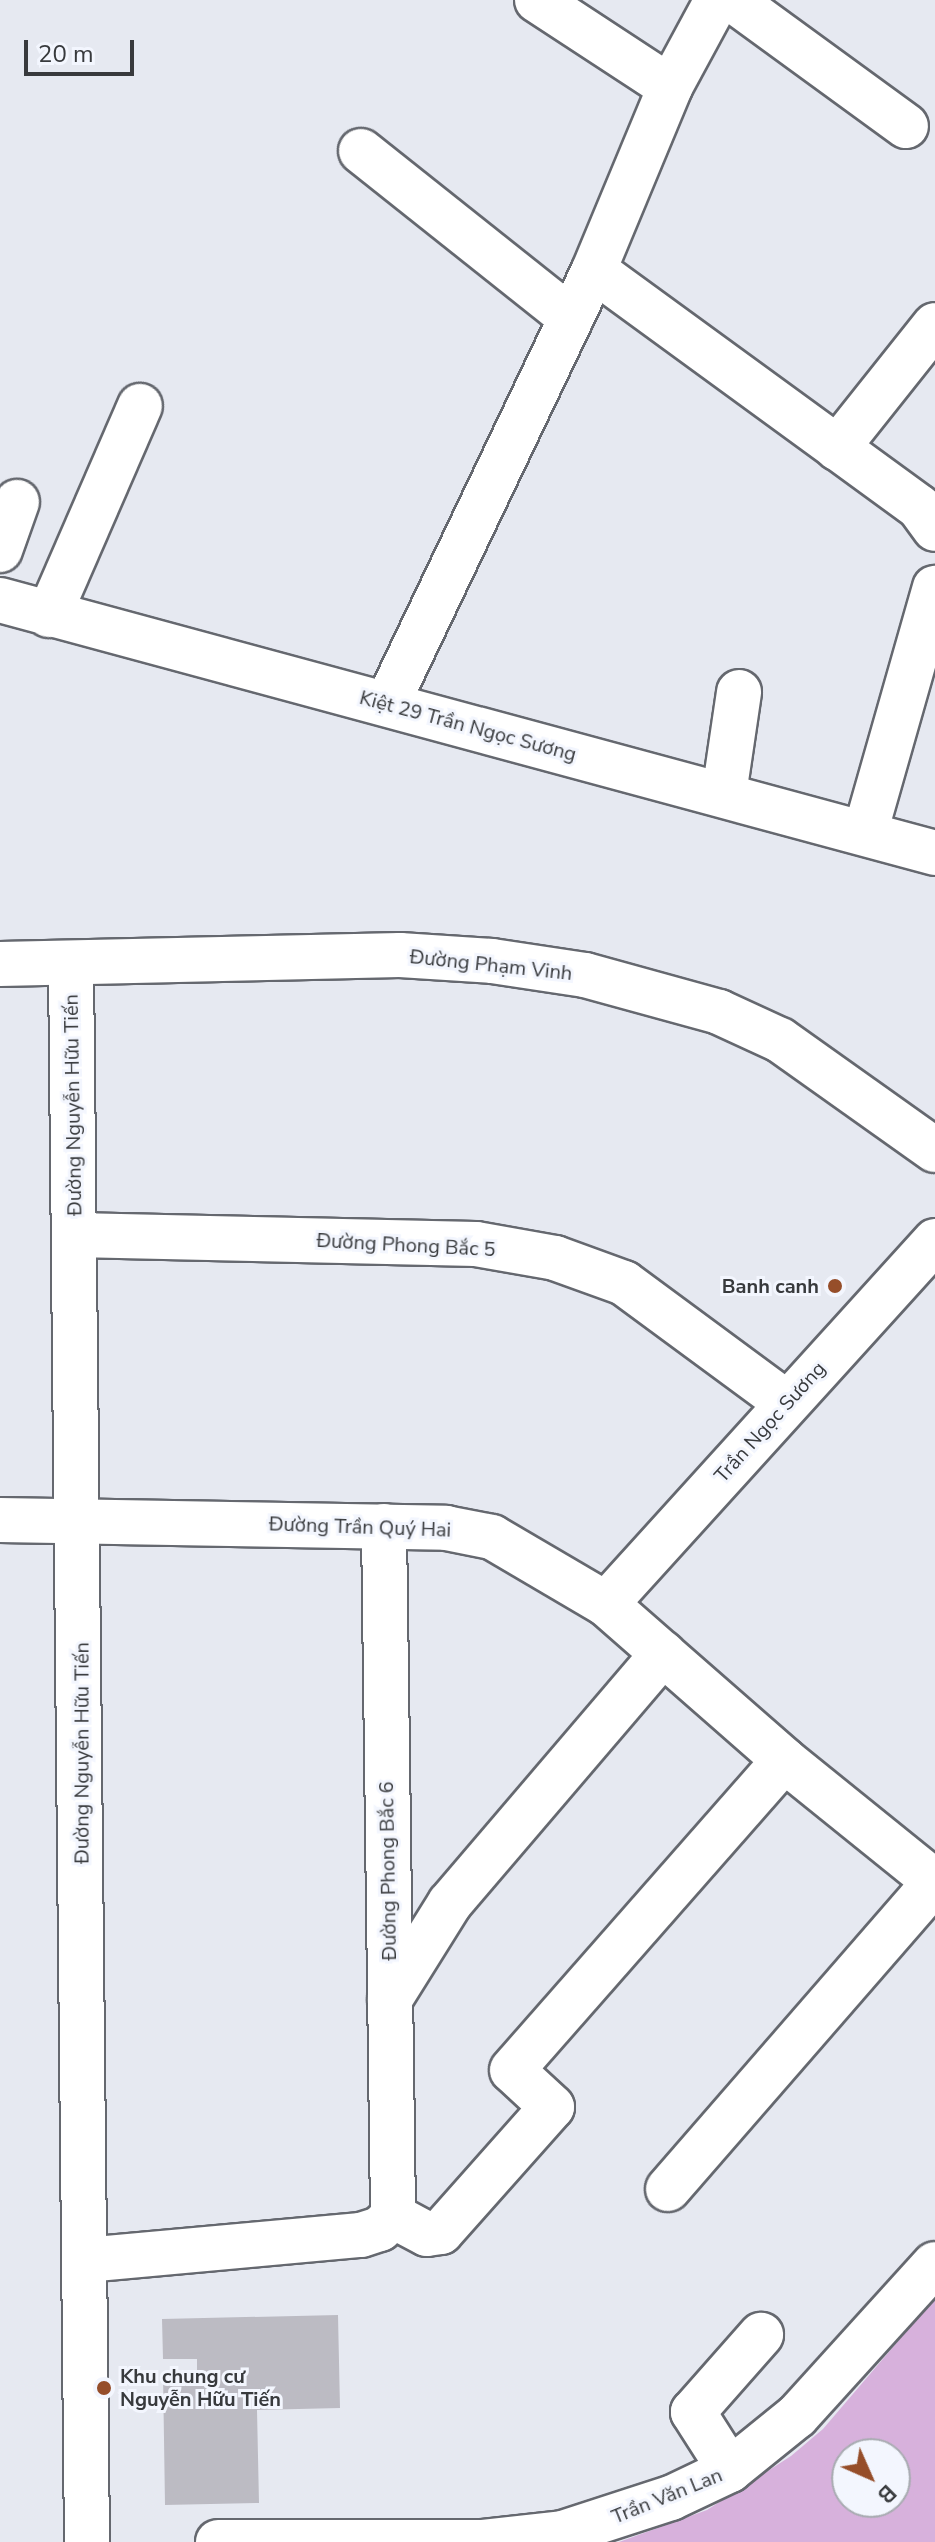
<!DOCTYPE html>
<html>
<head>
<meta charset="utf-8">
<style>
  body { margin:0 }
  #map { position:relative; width:935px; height:2542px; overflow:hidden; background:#e6e9f1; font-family:"Nunito Sans",sans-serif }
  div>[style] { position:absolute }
  .green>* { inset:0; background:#d7b1dc }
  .building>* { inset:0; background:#bcbbc3 }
  .roads { filter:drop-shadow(2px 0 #65686f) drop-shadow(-2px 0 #65686f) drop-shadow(0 2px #65686f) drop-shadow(0 -2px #65686f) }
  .minor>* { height:44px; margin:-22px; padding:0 22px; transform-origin:22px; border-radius:22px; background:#fff }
  .dots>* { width:22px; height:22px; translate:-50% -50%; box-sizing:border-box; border:4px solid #f3f6fe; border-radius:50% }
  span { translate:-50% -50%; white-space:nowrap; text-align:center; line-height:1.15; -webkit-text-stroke:6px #f3f6fe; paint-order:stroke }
  .street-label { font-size:20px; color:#383a3d }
  .poi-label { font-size:20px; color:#383a3d; font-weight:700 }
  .right { translate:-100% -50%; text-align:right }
  .left { translate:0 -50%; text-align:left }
  .north { position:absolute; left:831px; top:2438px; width:80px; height:80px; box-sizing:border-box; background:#f3f6fe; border:2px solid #a8abb1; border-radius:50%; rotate:135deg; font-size:22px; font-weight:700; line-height:32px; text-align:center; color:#383a3d }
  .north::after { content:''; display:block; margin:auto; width:28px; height:36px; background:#964e2a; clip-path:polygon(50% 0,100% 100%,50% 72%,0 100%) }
  .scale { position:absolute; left:24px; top:40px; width:110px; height:36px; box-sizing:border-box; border:4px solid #383a3d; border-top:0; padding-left:10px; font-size:24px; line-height:28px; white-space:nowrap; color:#383a3d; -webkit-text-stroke:6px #f3f6fe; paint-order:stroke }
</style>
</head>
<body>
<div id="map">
  <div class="green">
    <i style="clip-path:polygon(evenodd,935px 2298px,935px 2542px,619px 2542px,707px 2510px,791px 2456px,823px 2429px,935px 2298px,847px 2454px,895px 2454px,895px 2502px,847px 2502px,847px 2454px)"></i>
  </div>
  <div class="building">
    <i style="clip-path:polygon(338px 2315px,340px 2408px,257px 2410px,259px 2503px,165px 2505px,163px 2374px,197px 2373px,197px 2359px,163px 2359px,162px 2319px)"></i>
  </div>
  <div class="roads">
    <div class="minor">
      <i style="left:537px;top:0;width:159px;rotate:33.2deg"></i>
      <i style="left:733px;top:0;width:214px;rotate:36.1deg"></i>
      <i style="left:361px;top:151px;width:268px;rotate:38.5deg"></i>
      <i style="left:594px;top:270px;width:402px;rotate:36.1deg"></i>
      <i style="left:919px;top:507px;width:27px;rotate:54deg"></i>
      <i style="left:837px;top:448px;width:157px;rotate:-51.5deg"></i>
      <i style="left:0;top:550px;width:51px;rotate:-70.5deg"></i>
      <i style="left:0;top:600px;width:969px;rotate:15.14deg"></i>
      <i style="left:49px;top:615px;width:228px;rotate:-66.5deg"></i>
      <i style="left:387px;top:704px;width:481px;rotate:-64.5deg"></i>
      <i style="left:594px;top:270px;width:198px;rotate:-67.4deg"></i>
      <i style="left:670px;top:87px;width:99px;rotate:-61.6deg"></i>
      <i style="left:724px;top:794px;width:103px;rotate:-81.6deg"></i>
      <i style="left:865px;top:833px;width:255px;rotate:-74.1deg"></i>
      <i style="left:0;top:964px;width:400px;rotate:-1.3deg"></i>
      <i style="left:400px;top:955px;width:92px;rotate:3.7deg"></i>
      <i style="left:492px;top:961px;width:94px;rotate:8.6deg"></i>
      <i style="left:585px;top:975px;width:139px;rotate:15.4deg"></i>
      <i style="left:719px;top:1012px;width:67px;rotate:24.7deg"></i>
      <i style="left:780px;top:1040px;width:190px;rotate:35.4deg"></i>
      <i style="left:71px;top:964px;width:1578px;rotate:89.42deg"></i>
      <i style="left:75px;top:1235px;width:401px;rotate:1.3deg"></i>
      <i style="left:476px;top:1244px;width:80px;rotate:10deg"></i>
      <i style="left:555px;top:1258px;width:73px;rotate:19.9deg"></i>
      <i style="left:624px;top:1283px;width:202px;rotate:36.4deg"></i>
      <i style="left:0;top:1520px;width:446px;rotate:1deg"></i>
      <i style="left:446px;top:1528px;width:47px;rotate:11.1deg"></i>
      <i style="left:492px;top:1537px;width:132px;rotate:30.4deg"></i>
      <i style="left:606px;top:1604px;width:237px;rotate:41.2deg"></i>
      <i style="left:784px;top:1760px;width:194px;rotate:38.9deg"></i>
      <i style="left:384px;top:1526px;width:690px;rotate:89.25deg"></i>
      <i style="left:606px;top:1604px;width:490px;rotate:-47.8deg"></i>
      <i style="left:390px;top:1999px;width:113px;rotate:-58deg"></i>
      <i style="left:450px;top:1903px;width:328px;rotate:-49.5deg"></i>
      <i style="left:668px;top:2189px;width:407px;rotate:-49deg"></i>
      <i style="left:393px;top:2216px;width:38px;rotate:28deg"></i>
      <i style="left:427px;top:2234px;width:14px;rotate:-8deg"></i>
      <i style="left:441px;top:2232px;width:167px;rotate:-48.4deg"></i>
      <i style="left:552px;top:2107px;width:54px;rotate:-137.2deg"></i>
      <i style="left:512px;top:2070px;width:412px;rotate:-48.7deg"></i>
      <i style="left:85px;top:2260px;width:277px;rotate:-5.2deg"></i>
      <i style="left:361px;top:2235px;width:20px;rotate:-18deg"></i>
      <i style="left:380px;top:2229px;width:18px;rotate:-45deg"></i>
      <i style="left:730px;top:2470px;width:69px;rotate:-122.5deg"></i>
      <i style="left:693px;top:2412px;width:103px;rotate:-48.6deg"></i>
      <i style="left:218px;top:2542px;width:263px"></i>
      <i style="left:481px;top:2542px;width:82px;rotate:-6.3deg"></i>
      <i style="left:563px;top:2533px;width:114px;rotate:-18deg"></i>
      <i style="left:671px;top:2498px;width:65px;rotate:-25.4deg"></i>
      <i style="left:730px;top:2470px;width:86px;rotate:-38.9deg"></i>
      <i style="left:797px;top:2416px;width:205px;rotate:-47.8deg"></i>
    </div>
  </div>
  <div class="dots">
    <i style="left:835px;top:1286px;background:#964e2a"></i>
    <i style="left:104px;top:2388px;background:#964e2a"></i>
  </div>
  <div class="street-label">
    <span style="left:468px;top:726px;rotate:15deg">Kiệt 29 Trần Ngọc Sương</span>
    <span style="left:491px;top:965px;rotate:6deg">Đường Phạm Vinh</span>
    <span style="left:73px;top:1105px;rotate:-91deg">Đường Nguyễn Hữu Tiến</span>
    <span style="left:406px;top:1245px;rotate:3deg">Đường Phong Bắc 5</span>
    <span style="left:770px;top:1422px;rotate:-48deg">Trần Ngọc Sương</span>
    <span style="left:360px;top:1527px;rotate:2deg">Đường Trần Quý Hai</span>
    <span style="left:82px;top:1753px;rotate:-90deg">Đường Nguyễn Hữu Tiến</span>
    <span style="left:388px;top:1871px;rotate:-91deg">Đường Phong Bắc 6</span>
    <span style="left:667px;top:2496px;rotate:-22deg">Trần Văn Lan</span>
  </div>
  <div class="poi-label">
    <span class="right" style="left:819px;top:1286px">Banh canh</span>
    <span class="left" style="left:120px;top:2388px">Khu chung cư<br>Nguyễn Hữu Tiến</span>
  </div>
  <div class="north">B</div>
  <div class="scale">20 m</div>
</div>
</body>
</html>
